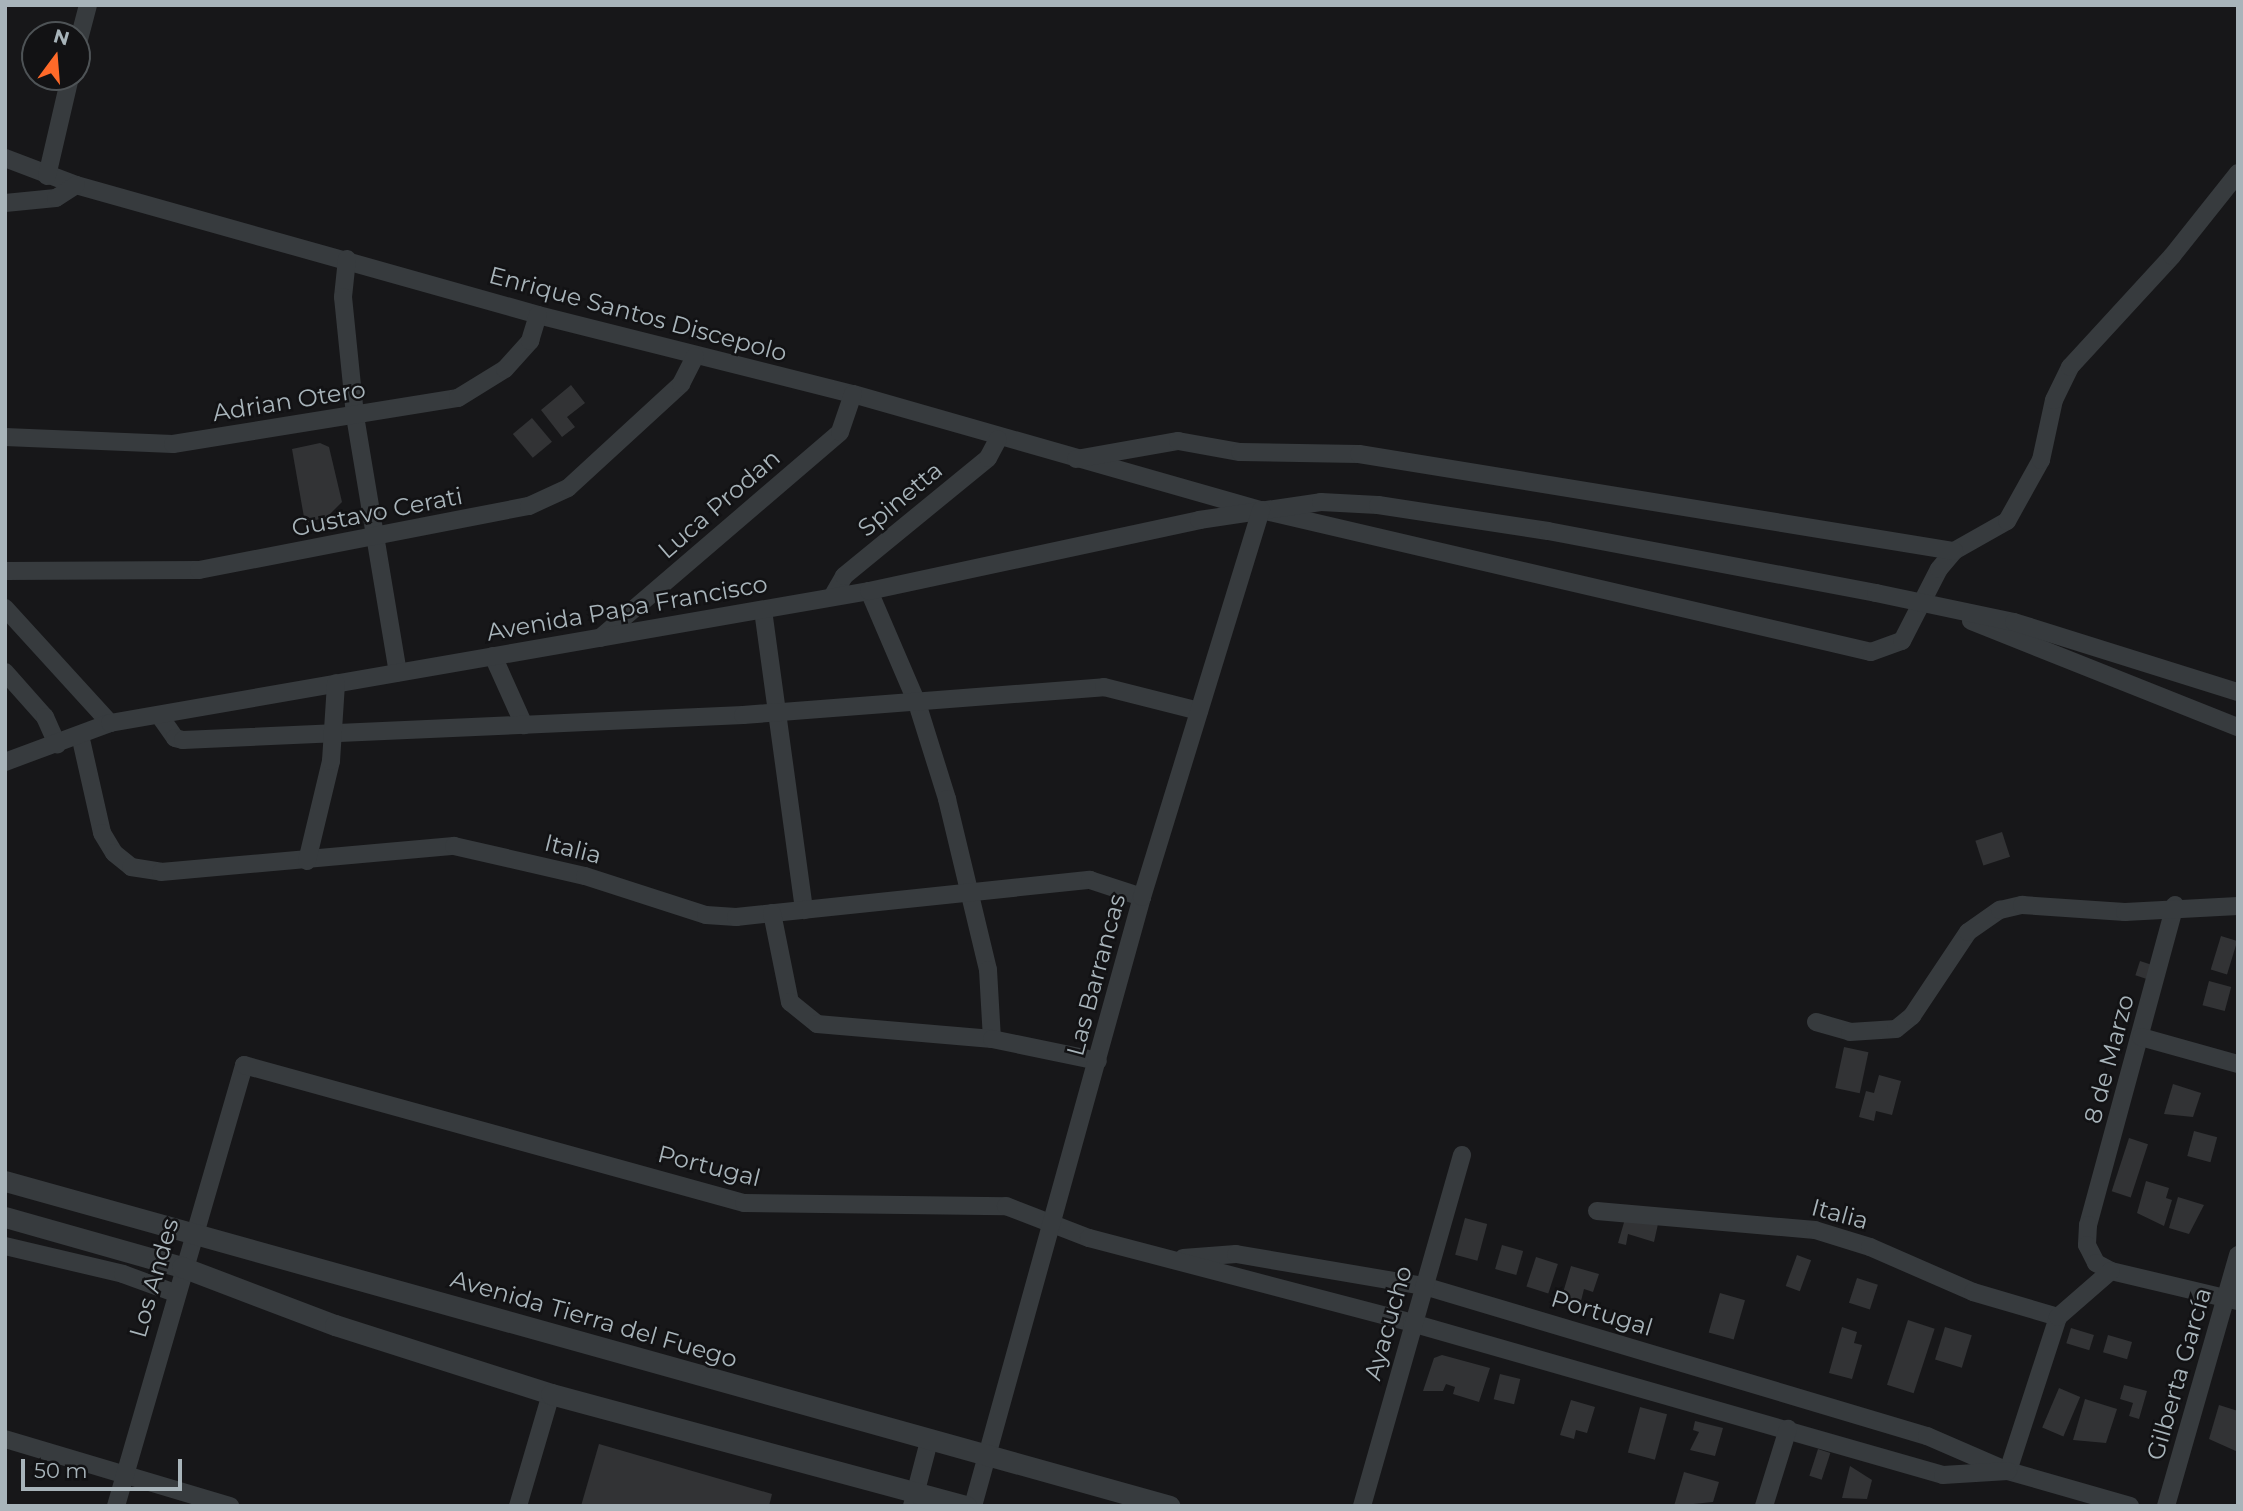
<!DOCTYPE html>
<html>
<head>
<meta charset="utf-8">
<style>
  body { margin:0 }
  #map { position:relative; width:2243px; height:1511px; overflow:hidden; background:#171719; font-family:Montserrat,sans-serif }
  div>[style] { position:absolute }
  .building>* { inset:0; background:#323335; transform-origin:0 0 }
  .minor>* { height:18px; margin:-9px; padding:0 9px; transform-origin:9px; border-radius:9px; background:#373b3e }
  .tertiary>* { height:21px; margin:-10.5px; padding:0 10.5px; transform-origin:10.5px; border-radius:10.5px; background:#373b3e }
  span { translate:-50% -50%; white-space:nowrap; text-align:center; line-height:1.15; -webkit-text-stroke:5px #121214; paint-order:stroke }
  .street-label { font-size:24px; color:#a8b4ba }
  .frame { position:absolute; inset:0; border:7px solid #a8b4ba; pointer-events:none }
  .north { position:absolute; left:21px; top:21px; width:70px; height:70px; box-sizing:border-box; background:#121214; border:2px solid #4e5356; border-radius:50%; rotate:16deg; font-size:19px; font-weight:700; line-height:28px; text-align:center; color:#a8b4ba }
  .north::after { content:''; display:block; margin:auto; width:24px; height:32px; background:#ff6a29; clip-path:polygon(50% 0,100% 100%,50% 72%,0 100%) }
  .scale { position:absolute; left:21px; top:1459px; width:161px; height:32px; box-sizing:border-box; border:4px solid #a8b4ba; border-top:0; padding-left:9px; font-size:21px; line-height:24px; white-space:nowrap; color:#a8b4ba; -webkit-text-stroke:5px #121214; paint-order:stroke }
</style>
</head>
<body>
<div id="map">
  <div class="building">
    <i style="clip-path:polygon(571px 385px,585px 403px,567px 417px,575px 427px,562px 437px,541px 410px)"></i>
    <i style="left:532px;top:418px;width:31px;height:25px;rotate:50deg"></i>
    <i style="clip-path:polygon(320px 443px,329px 447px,342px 502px,327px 517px,305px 523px,292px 449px)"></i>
    <i style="left:2002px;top:832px;width:26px;height:28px;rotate:72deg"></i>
    <i style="left:2221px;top:936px;width:17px;height:35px;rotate:17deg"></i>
    <i style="left:2140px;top:961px;width:20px;height:15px;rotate:18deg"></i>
    <i style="left:2209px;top:981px;width:23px;height:25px;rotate:15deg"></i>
    <i style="left:1844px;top:1047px;width:25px;height:42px;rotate:12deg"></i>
    <i style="clip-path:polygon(1879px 1075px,1901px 1081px,1892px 1115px,1876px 1111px,1874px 1121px,1859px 1117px,1866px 1091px,1874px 1093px)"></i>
    <i style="clip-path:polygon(2173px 1084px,2201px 1093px,2193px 1117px,2164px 1114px)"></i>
    <i style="left:2194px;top:1131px;width:24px;height:26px;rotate:15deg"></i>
    <i style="left:2129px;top:1138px;width:20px;height:56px;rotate:18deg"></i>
    <i style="clip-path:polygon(2146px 1181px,2169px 1188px,2166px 1198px,2172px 1200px,2164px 1226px,2137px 1213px)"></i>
    <i style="clip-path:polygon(2178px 1197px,2204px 1205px,2189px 1234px,2169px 1228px)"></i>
    <i style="left:1465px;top:1218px;width:23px;height:38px;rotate:15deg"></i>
    <i style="clip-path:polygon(1625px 1219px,1658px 1224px,1654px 1242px,1628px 1234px,1626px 1245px,1618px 1243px)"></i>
    <i style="left:1502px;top:1245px;width:22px;height:25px;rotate:16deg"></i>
    <i style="left:1797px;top:1255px;width:15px;height:33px;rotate:20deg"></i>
    <i style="left:1536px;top:1257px;width:23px;height:31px;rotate:18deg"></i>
    <i style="clip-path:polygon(1571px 1266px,1599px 1274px,1593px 1292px,1584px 1289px,1581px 1301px,1562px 1296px)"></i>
    <i style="left:1857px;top:1278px;width:22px;height:26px;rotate:18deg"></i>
    <i style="left:1720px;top:1293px;width:26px;height:41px;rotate:16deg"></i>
    <i style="left:1908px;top:1320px;width:28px;height:68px;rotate:18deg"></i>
    <i style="clip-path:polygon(1842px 1327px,1857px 1332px,1854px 1343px,1862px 1345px,1852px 1379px,1829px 1373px)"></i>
    <i style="left:1945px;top:1327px;width:28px;height:34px;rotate:17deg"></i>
    <i style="left:2071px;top:1328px;width:24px;height:16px;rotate:17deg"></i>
    <i style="left:2108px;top:1335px;width:25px;height:18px;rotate:16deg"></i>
    <i style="clip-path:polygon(1442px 1355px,1490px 1368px,1479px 1402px,1453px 1394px,1455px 1387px,1446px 1384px,1443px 1391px,1423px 1391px,1434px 1358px)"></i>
    <i style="left:1500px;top:1374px;width:21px;height:26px;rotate:14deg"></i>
    <i style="clip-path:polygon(2124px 1385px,2147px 1391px,2139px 1419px,2129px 1416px,2133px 1403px,2120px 1399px)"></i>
    <i style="left:2059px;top:1388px;width:23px;height:43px;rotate:23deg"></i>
    <i style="clip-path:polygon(2085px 1399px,2117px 1409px,2106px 1443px,2073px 1440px)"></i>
    <i style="clip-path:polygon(1571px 1400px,1595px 1407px,1587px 1433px,1576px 1430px,1574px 1439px,1560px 1435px)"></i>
    <i style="clip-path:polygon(2219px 1405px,2238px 1411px,2238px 1452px,2209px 1439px)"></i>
    <i style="left:1640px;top:1407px;width:28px;height:47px;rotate:15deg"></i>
    <i style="clip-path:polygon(1695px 1421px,1723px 1428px,1715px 1456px,1690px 1450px,1699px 1432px,1693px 1430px)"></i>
    <i style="clip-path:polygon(599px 1444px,772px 1494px,769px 1506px,581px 1506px)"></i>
    <i style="left:1818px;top:1449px;width:13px;height:28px;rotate:18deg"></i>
    <i style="clip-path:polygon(1850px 1466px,1872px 1480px,1867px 1499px,1842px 1498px)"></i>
    <i style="clip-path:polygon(1684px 1472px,1719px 1482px,1713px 1502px,1674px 1506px)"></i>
  </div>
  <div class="minor">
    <i style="left:77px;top:47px;width:43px;rotate:-75.3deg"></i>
    <i style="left:5px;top:158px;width:76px;rotate:20.8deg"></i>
    <i style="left:76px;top:185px;width:480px;rotate:15.7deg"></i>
    <i style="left:538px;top:315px;width:325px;rotate:14.1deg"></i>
    <i style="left:853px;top:394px;width:424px;rotate:15.9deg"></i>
    <i style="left:1261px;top:510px;width:626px;rotate:13.1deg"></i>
    <i style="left:1871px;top:652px;width:33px;rotate:-20deg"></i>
    <i style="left:1902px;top:641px;width:81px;rotate:-62.8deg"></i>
    <i style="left:1939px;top:569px;width:23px;rotate:-50deg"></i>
    <i style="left:1954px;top:551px;width:61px;rotate:-29.5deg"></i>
    <i style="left:2007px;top:521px;width:70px;rotate:-60.9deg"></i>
    <i style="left:2041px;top:460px;width:61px;rotate:-77.8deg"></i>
    <i style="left:2054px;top:400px;width:37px;rotate:-64deg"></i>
    <i style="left:2070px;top:367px;width:151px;rotate:-47.4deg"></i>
    <i style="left:2172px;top:256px;width:106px;rotate:-51.5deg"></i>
    <i style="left:47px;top:176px;width:102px;rotate:-76.9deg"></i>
    <i style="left:5px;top:203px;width:51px;rotate:-5.6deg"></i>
    <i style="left:56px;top:198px;width:24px;rotate:-33deg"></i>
    <i style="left:347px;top:259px;width:38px;rotate:96deg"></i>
    <i style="left:343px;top:297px;width:120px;rotate:84.2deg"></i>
    <i style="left:355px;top:416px;width:260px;rotate:80.5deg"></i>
    <i style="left:5px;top:437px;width:168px;rotate:2.4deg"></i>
    <i style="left:173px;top:444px;width:289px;rotate:-9.2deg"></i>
    <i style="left:458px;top:398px;width:55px;rotate:-31.7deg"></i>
    <i style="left:505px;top:369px;width:38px;rotate:-48deg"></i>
    <i style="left:530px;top:341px;width:27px;rotate:-73deg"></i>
    <i style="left:1076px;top:459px;width:104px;rotate:-10deg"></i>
    <i style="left:1178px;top:441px;width:63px;rotate:10.1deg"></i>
    <i style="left:1240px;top:452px;width:119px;rotate:1deg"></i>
    <i style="left:1359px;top:454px;width:603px;rotate:9.26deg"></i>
    <i style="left:5px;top:571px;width:194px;rotate:-0.3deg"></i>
    <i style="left:199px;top:570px;width:336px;rotate:-11deg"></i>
    <i style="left:529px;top:506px;width:43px;rotate:-24.8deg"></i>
    <i style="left:568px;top:488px;width:154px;rotate:-42.6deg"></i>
    <i style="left:681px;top:384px;width:31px;rotate:-63deg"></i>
    <i style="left:869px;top:591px;width:122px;rotate:66.8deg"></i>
    <i style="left:917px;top:703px;width:101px;rotate:72.6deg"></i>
    <i style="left:947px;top:799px;width:176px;rotate:76.5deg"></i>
    <i style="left:988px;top:970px;width:69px;rotate:86.7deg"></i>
    <i style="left:832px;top:597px;width:24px;rotate:-60deg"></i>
    <i style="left:844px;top:576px;width:186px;rotate:-39.3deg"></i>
    <i style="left:988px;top:458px;width:21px;rotate:-62deg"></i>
    <i style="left:5px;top:608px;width:156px;rotate:47.6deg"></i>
    <i style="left:763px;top:610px;width:303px;rotate:82.2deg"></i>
    <i style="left:1971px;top:621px;width:287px;rotate:21.7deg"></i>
    <i style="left:600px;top:638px;width:316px;rotate:-40.6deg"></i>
    <i style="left:840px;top:432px;width:40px;rotate:-71.1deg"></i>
    <i style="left:493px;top:656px;width:76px;rotate:65.8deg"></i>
    <i style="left:5px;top:672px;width:60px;rotate:48.4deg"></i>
    <i style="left:45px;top:717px;width:30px;rotate:66deg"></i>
    <i style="left:159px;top:715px;width:28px;rotate:55deg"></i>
    <i style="left:175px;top:738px;width:8px;rotate:14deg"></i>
    <i style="left:183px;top:740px;width:561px;rotate:-2.56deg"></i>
    <i style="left:743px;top:715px;width:362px;rotate:-4.4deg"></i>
    <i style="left:1104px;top:687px;width:98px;rotate:14.2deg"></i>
    <i style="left:80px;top:735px;width:100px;rotate:77.3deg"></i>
    <i style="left:102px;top:833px;width:23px;rotate:59deg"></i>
    <i style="left:114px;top:853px;width:22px;rotate:39deg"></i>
    <i style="left:131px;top:867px;width:30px;rotate:9deg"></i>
    <i style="left:161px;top:872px;width:294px;rotate:-5.1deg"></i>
    <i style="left:454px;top:846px;width:134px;rotate:12.9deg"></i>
    <i style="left:585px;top:876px;width:127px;rotate:17.9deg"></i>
    <i style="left:706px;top:915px;width:30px;rotate:4deg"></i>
    <i style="left:736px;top:917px;width:356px;rotate:-6deg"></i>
    <i style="left:1090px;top:880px;width:55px;rotate:18.1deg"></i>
    <i style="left:5px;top:762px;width:112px;rotate:-20.4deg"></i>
    <i style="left:110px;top:723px;width:770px;rotate:-9.87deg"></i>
    <i style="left:869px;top:591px;width:338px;rotate:-12.1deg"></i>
    <i style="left:1199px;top:520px;width:123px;rotate:-8.4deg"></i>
    <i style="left:1321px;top:502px;width:57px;rotate:3deg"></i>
    <i style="left:1378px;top:505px;width:172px;rotate:8.7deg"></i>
    <i style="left:1548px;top:531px;width:334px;rotate:10.7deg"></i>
    <i style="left:1876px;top:593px;width:141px;rotate:11.9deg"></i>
    <i style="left:2014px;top:622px;width:235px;rotate:17.4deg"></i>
    <i style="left:307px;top:861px;width:103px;rotate:-76.5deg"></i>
    <i style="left:331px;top:761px;width:78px;rotate:-86.3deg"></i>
    <i style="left:2175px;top:905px;width:332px;rotate:105.2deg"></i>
    <i style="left:2088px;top:1225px;width:20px;rotate:93deg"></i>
    <i style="left:2087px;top:1245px;width:20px;rotate:63deg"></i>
    <i style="left:2096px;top:1263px;width:17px;rotate:28deg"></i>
    <i style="left:2111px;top:1271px;width:130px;rotate:13.3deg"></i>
    <i style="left:772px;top:913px;width:91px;rotate:78.6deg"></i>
    <i style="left:790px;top:1002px;width:35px;rotate:39deg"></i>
    <i style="left:817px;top:1024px;width:176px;rotate:4.9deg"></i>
    <i style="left:992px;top:1039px;width:108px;rotate:11.7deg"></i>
    <i style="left:1816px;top:1022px;width:35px;rotate:16deg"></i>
    <i style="left:1850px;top:1032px;width:46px;rotate:-3.7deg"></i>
    <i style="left:1896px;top:1029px;width:21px;rotate:-39deg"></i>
    <i style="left:1912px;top:1016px;width:101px;rotate:-56.3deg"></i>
    <i style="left:1968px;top:932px;width:39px;rotate:-35deg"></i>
    <i style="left:2000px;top:910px;width:23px;rotate:-13deg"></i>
    <i style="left:2022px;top:905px;width:103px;rotate:3.9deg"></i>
    <i style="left:2125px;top:912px;width:113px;rotate:-3deg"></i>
    <i style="left:2141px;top:1037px;width:101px;rotate:15.6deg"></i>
    <i style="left:1597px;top:1211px;width:219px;rotate:5deg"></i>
    <i style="left:1815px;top:1230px;width:58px;rotate:17.2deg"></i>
    <i style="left:1870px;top:1247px;width:112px;rotate:23.6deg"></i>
    <i style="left:1973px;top:1292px;width:89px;rotate:16.4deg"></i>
    <i style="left:5px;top:1246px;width:121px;rotate:13.3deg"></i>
    <i style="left:123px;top:1274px;width:55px;rotate:20.1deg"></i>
    <i style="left:1183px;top:1258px;width:53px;rotate:-4.3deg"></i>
    <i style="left:1236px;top:1254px;width:191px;rotate:9.7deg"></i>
    <i style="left:1424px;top:1286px;width:525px;rotate:16.61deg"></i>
    <i style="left:1927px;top:1436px;width:88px;rotate:23.4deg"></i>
    <i style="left:2008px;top:1471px;width:127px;rotate:16deg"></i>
    <i style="left:5px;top:1439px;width:235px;rotate:16.6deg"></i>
    <i style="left:2008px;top:1471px;width:162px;rotate:-72deg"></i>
    <i style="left:2058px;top:1317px;width:70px;rotate:-41deg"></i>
    <i style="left:116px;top:1506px;width:459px;rotate:-73.8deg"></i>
    <i style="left:244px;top:1065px;width:519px;rotate:15.43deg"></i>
    <i style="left:744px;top:1203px;width:262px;rotate:0.7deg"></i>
    <i style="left:1006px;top:1206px;width:89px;rotate:21.1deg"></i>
    <i style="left:1089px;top:1238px;width:334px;rotate:14.7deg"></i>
    <i style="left:1412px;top:1323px;width:552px;rotate:15.97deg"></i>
    <i style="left:1943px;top:1475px;width:65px;rotate:-3.5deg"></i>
    <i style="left:518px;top:1506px;width:117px;rotate:-73.6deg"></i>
    <i style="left:912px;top:1506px;width:67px;rotate:-75.3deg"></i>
    <i style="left:973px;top:1506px;width:632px;rotate:-74.49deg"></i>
    <i style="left:1142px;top:897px;width:405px;rotate:-72.9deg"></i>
    <i style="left:1362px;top:1506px;width:365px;rotate:-74.1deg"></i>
    <i style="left:1764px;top:1506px;width:81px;rotate:-72.7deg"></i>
    <i style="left:2166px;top:1506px;width:261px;rotate:-74deg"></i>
  </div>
  <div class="tertiary">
    <i style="left:5px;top:1181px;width:1209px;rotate:15.59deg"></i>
    <i style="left:5px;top:1217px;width:184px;rotate:15.8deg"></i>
    <i style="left:182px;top:1267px;width:164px;rotate:20.8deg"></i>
    <i style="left:335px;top:1325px;width:227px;rotate:17.7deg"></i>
    <i style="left:551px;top:1394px;width:430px;rotate:15.1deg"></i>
  </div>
  <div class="street-label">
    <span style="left:638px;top:314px;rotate:15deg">Enrique Santos Discepolo</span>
    <span style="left:289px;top:401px;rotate:-9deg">Adrian Otero</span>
    <span style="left:900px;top:499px;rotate:-40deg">Spinetta</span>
    <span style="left:719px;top:504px;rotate:-41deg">Luca Prodan</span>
    <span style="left:377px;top:512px;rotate:-11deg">Gustavo Cerati</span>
    <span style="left:627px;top:608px;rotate:-10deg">Avenida Papa Francisco</span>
    <span style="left:573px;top:849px;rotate:14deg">Italia</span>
    <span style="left:1096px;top:975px;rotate:-75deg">Las Barrancas</span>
    <span style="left:2109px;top:1059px;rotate:-75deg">8 de Marzo</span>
    <span style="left:709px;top:1166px;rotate:14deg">Portugal</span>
    <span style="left:1840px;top:1214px;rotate:15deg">Italia</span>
    <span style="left:154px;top:1278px;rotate:-74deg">Los Andes</span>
    <span style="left:1602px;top:1313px;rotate:17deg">Portugal</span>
    <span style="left:594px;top:1319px;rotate:16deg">Avenida Tierra del Fuego</span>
    <span style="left:1388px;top:1323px;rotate:-74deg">Ayacucho</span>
    <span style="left:2179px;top:1374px;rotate:-74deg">Gilberta García</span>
  </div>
  <div class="frame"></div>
  <div class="north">N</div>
  <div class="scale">50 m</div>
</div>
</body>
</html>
